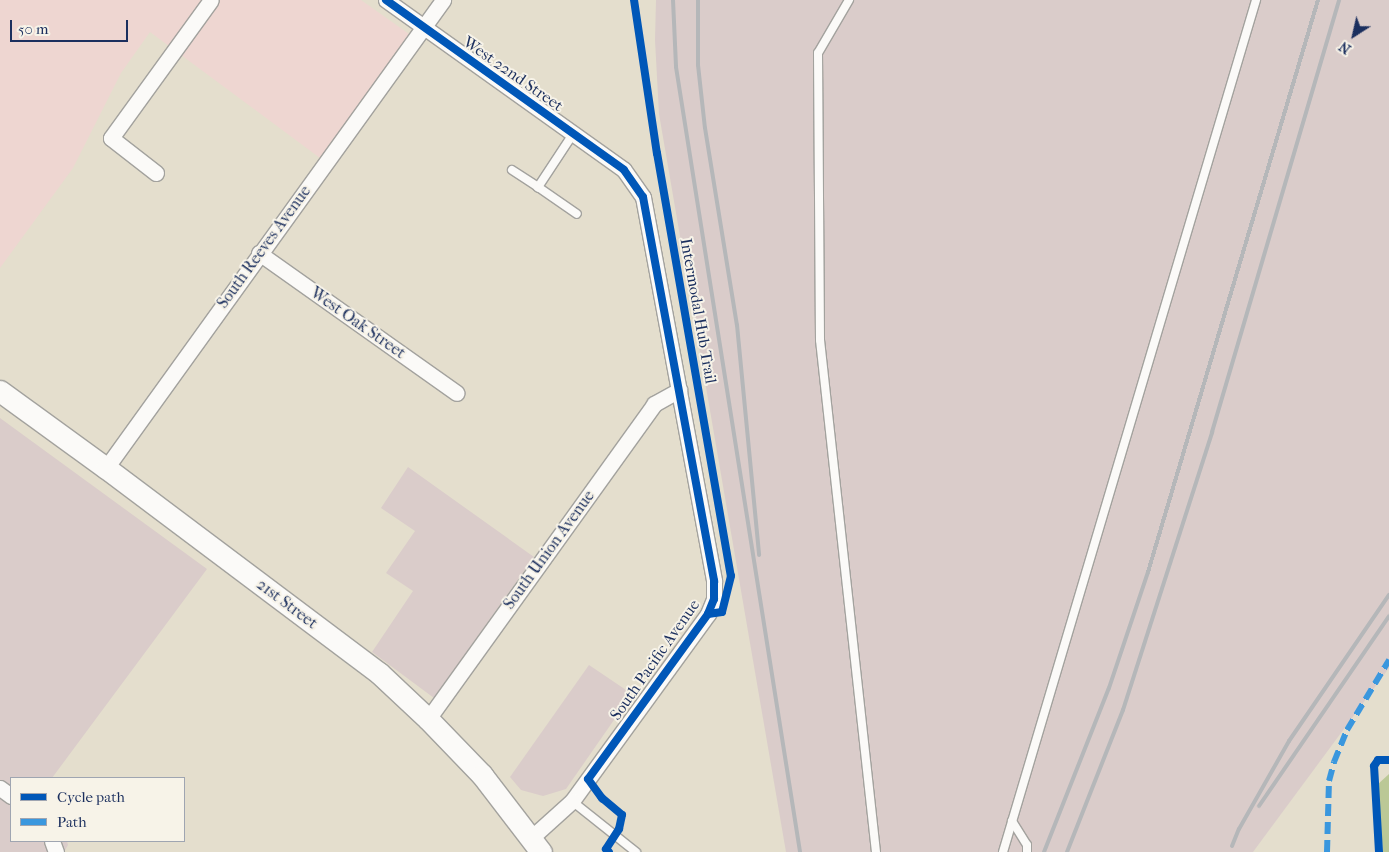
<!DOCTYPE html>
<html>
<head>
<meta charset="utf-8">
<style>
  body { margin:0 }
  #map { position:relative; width:1389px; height:852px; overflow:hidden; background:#e4decd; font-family:"IM FELL French Canon",serif }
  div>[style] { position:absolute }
  .built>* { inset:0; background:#eed6d1 }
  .industrial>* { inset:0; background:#daccca }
  .forest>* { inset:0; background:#bbc896 }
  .roads { filter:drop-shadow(1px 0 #a3a29e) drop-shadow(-1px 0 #a3a29e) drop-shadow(0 1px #a3a29e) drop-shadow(0 -1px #a3a29e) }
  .lane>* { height:8px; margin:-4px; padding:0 4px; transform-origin:4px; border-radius:4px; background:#fbfaf8 }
  .street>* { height:15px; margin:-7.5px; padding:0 7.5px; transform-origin:7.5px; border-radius:7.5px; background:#fbfaf8 }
  .secondary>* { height:21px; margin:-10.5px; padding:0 10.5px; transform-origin:10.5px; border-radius:10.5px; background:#fbfaf8 }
  .rail>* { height:4px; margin:-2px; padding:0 2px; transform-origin:2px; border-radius:2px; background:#b5b7b9 }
  .quiet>* { height:6px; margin-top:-3px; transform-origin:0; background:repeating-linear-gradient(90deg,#3a97de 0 12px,transparent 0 18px) }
  .cycleway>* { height:8px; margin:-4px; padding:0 4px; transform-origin:4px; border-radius:4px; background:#0057b8 }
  span { translate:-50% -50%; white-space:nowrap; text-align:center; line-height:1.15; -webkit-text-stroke:4px #f7f3e8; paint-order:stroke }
  .street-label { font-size:16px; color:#1b2f5e }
  .legend { position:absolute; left:10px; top:777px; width:175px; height:65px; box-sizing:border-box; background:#f7f3e8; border:1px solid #9fa5b1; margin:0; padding:6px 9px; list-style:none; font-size:15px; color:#1b2f5e }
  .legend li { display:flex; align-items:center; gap:10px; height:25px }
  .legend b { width:25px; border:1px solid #9fa5b1 }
  .north { position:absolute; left:1329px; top:10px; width:50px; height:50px; -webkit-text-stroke:4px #f7f3e8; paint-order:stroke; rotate:215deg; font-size:14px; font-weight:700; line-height:20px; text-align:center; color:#1b2f5e }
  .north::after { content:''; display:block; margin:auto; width:18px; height:22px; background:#1b2f5e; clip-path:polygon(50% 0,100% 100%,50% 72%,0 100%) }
  .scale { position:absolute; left:10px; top:20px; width:118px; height:22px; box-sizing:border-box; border:2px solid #1b2f5e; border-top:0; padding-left:6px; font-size:15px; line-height:18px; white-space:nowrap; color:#1b2f5e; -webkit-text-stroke:4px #f7f3e8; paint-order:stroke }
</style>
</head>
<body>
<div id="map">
  <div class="built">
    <i style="clip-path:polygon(0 0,361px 0,409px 34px,320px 158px,150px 32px,121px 73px,73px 168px,0 268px)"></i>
  </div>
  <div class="industrial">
    <i style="clip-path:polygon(656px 0,1389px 0,1389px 668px,1253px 852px,786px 852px,659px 114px,655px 40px)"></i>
    <i style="clip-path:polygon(0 418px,207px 569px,52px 778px,11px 778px,11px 841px,67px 841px,68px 845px,64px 852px,0 852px)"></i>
    <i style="clip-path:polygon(408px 467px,534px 557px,434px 698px,372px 652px,413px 591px,386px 573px,415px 531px,381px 508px)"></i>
    <i style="clip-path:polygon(589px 665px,632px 694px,566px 789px,543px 796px,521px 790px,510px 777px)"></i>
  </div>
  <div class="forest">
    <i style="clip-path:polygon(1389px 774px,1389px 852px,1383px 852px,1377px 785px)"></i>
  </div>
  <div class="roads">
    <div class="lane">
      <i style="left:849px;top:0;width:61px;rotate:120.3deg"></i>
      <i style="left:818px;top:53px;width:287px;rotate:89.6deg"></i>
      <i style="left:820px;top:340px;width:515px;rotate:83.76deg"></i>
      <i style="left:573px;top:134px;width:64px;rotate:123.4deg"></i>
      <i style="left:538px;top:187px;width:47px;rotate:34.7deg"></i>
      <i style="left:512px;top:170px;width:31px;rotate:33deg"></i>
      <i style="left:572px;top:801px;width:82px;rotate:38.6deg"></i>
      <i style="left:1012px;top:821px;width:28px;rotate:58deg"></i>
      <i style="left:1027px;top:845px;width:7px;rotate:90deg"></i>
      <i style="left:1003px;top:852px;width:889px;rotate:-73.46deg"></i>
    </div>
    <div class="street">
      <i style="left:386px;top:0;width:292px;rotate:35.5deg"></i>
      <i style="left:624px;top:170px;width:33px;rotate:55deg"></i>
      <i style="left:643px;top:197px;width:391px;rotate:79.5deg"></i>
      <i style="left:714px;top:581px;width:18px;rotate:90deg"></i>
      <i style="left:714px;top:599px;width:16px;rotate:112deg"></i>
      <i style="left:708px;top:614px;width:231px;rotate:126deg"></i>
      <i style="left:572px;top:801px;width:55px;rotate:137.9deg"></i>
      <i style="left:156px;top:173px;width:57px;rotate:-142.1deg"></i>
      <i style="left:111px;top:138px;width:170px;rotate:-54.1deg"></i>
      <i style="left:259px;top:253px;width:242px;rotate:35.3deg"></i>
      <i style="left:106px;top:468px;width:577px;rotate:-54.24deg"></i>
      <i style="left:428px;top:719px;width:388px;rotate:-54.3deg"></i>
      <i style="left:654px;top:404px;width:29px;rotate:-29deg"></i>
      <i style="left:0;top:788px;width:14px;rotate:36deg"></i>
      <i style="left:52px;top:841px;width:12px;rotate:70deg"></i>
    </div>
    <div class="secondary">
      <i style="left:0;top:391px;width:131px;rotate:36deg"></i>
      <i style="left:106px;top:468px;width:341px;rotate:36.9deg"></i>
      <i style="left:379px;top:673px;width:67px;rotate:43.2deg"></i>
      <i style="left:428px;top:719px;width:78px;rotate:46deg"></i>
      <i style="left:482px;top:775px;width:97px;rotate:52.5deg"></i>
    </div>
  </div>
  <div class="rail">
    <i style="left:673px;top:0;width:67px;rotate:87.4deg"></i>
    <i style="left:676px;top:67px;width:795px;rotate:81.02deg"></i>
    <i style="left:698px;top:0;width:65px;rotate:90deg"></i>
    <i style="left:698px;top:65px;width:63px;rotate:83.7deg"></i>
    <i style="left:705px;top:128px;width:200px;rotate:80.8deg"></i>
    <i style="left:737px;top:325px;width:231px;rotate:84.5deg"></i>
    <i style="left:1259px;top:806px;width:230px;rotate:-55.6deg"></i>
    <i style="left:1232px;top:846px;width:18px;rotate:-68deg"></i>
    <i style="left:1239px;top:829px;width:101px;rotate:-60.4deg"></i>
    <i style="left:1289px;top:741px;width:177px;rotate:-55.6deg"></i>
    <i style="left:1044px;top:852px;width:176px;rotate:-68.4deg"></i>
    <i style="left:1109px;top:688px;width:122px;rotate:-71.4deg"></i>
    <i style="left:1148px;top:572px;width:597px;rotate:-73.45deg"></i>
    <i style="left:1067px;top:852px;width:153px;rotate:-68.5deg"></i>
    <i style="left:1123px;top:710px;width:292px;rotate:-72.2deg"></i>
    <i style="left:1212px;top:432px;width:450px;rotate:-73.6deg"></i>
  </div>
  <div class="quiet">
    <i style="left:1327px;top:852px;width:71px;rotate:-88.4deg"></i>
    <i style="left:1329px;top:781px;width:20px;rotate:-75deg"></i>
    <i style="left:1334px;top:762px;width:35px;rotate:-68deg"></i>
    <i style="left:1347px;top:730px;width:82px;rotate:-59deg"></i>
  </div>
  <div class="cycleway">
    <i style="left:386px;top:0;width:292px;rotate:35.5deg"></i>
    <i style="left:624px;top:170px;width:33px;rotate:55deg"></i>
    <i style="left:643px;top:197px;width:391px;rotate:79.5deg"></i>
    <i style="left:714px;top:581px;width:18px;rotate:90deg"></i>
    <i style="left:714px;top:599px;width:16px;rotate:112deg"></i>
    <i style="left:708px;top:614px;width:204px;rotate:126deg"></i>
    <i style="left:588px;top:779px;width:24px;rotate:54deg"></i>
    <i style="left:602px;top:798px;width:26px;rotate:40deg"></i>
    <i style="left:622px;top:815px;width:14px;rotate:102deg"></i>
    <i style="left:619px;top:829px;width:24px;rotate:123deg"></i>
    <i style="left:606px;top:849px;width:4px;rotate:45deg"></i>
    <i style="left:634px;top:0;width:155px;rotate:81.5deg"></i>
    <i style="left:657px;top:153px;width:429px;rotate:80.1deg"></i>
    <i style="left:731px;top:576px;width:37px;rotate:104deg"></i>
    <i style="left:722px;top:612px;width:14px;rotate:172deg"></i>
    <i style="left:1379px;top:852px;width:86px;rotate:-93.3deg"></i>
    <i style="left:1374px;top:766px;width:7px;rotate:-56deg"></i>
    <i style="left:1378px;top:760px;width:11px"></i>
  </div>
  <div class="street-label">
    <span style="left:513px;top:74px;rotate:35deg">West 22nd Street</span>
    <span style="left:264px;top:247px;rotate:-54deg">South Reeves Avenue</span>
    <span style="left:698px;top:311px;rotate:80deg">Intermodal Hub Trail</span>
    <span style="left:358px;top:323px;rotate:35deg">West Oak Street</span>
    <span style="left:549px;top:550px;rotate:-54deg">South Union Avenue</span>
    <span style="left:287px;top:604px;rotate:37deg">21st Street</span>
    <span style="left:655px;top:660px;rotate:-55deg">South Pacific Avenue</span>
  </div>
  <ul class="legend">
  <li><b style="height:6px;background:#0057b8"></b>Cycle path</li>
  <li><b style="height:6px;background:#3a97de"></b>Path</li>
  </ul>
  <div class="north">N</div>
  <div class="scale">50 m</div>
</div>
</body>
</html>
